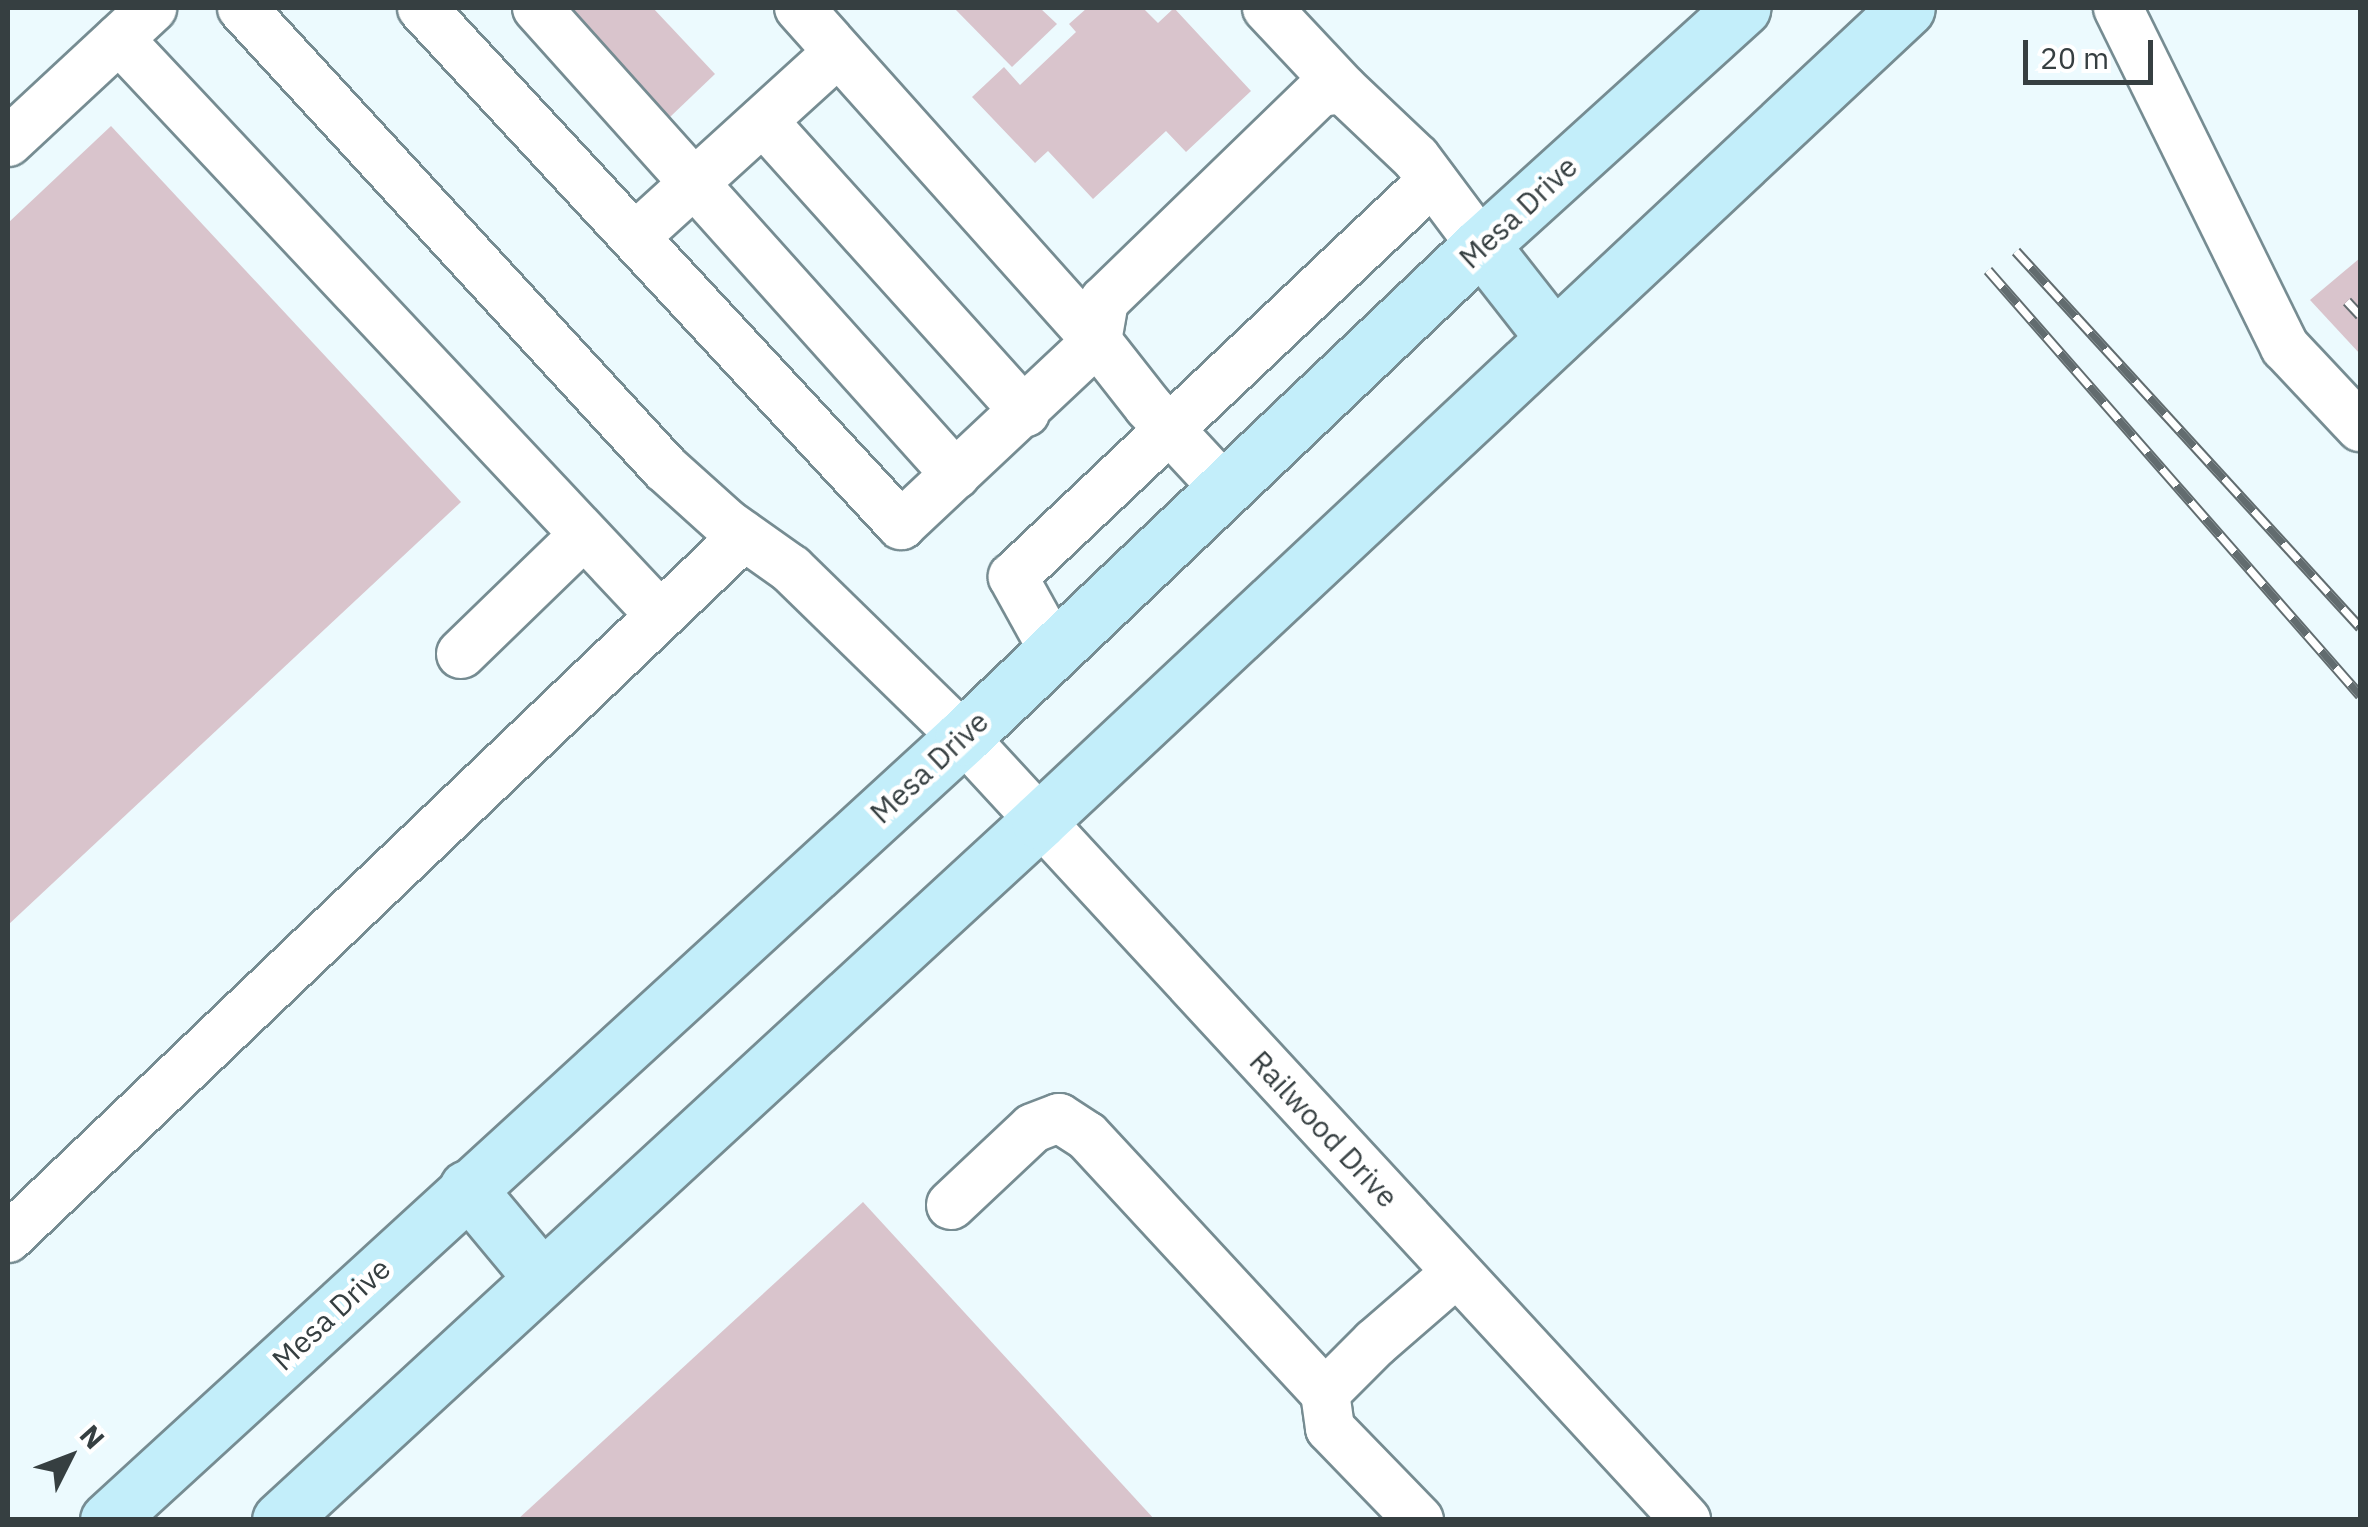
<!DOCTYPE html>
<html>
<head>
<meta charset="utf-8">
<style>
  body { margin:0 }
  #map { position:relative; width:2368px; height:1527px; overflow:hidden; background:#ecfafe; font-family:"IBM Plex Sans",sans-serif }
  div>[style] { position:absolute }
  .building>* { inset:0; background:#d9c4cc }
  .roads { filter:drop-shadow(2px 0 #768c92) drop-shadow(-2px 0 #768c92) drop-shadow(0 2px #768c92) drop-shadow(0 -2px #768c92) }
  .minor>* { height:48px; margin:-24px; padding:0 24px; transform-origin:24px; border-radius:24px; background:#fff }
  .major>* { height:55px; margin:-27.5px; padding:0 27.5px; transform-origin:27.5px; border-radius:27.5px; background:#c3eefa }
  .rail>* { height:11px; margin-top:-5.5px; transform-origin:0; background:repeating-linear-gradient(90deg,#fff 0 22px,#626c6f 0 44px); box-sizing:border-box; border-block:2px solid #626c6f }
  span { translate:-50% -50%; white-space:nowrap; text-align:center; line-height:1.15; -webkit-text-stroke:9px #fff; paint-order:stroke }
  .street-label { font-size:30px; color:#363f41 }
  .frame { position:absolute; inset:0; border:10px solid #363f41; pointer-events:none }
  .north { position:absolute; left:20px; top:1407px; width:100px; height:100px; -webkit-text-stroke:8px #fff; paint-order:stroke; rotate:48deg; font-size:28px; font-weight:700; line-height:40px; text-align:center; color:#363f41 }
  .north::after { content:''; display:block; margin:auto; width:35px; height:45px; background:#363f41; clip-path:polygon(50% 0,100% 100%,50% 72%,0 100%) }
  .scale { position:absolute; left:2023px; top:40px; width:130px; height:45px; box-sizing:border-box; border:5px solid #363f41; border-top:0; padding-left:12px; font-size:30px; line-height:35px; white-space:nowrap; color:#363f41; -webkit-text-stroke:8px #fff; paint-order:stroke }
</style>
</head>
<body>
<div id="map">
  <div class="building">
    <i style="clip-path:polygon(568px 8px,653px 8px,715px 74px,670px 117px)"></i>
    <i style="clip-path:polygon(954px 8px,1040px 8px,1057px 24px,1012px 67px)"></i>
    <i style="clip-path:polygon(1087px 8px,1143px 8px,1158px 23px,1174px 8px,1251px 91px,1186px 152px,1166px 131px,1093px 199px,1048px 151px,1035px 163px,972px 97px,1004px 67px,1020px 85px,1076px 32px,1069px 24px)"></i>
    <i style="clip-path:polygon(111px 126px,461px 502px,8px 925px,8px 223px)"></i>
    <i style="clip-path:polygon(2360px 258px,2360px 354px,2310px 300px)"></i>
    <i style="clip-path:polygon(863px 1202px,1155px 1520px,517px 1520px)"></i>
  </div>
  <div class="roads">
    <div class="minor">
      <i style="left:242px;top:8px;width:625px;rotate:47.4deg"></i>
      <i style="left:665px;top:468px;width:82px;rotate:42deg"></i>
      <i style="left:726px;top:523px;width:80px;rotate:35.3deg"></i>
      <i style="left:791px;top:569px;width:240px;rotate:44.3deg"></i>
      <i style="left:963px;top:737px;width:1066px;rotate:47.28deg"></i>
      <i style="left:422px;top:8px;width:705px;rotate:47.18deg"></i>
      <i style="left:901px;top:525px;width:269px;rotate:-43.2deg"></i>
      <i style="left:1097px;top:341px;width:447px;rotate:-131.8deg"></i>
      <i style="left:537px;top:8px;width:627px;rotate:48.1deg"></i>
      <i style="left:1267px;top:8px;width:111px;rotate:46.8deg"></i>
      <i style="left:2118px;top:8px;width:378px;rotate:63.8deg"></i>
      <i style="left:2285px;top:347px;width:110px;rotate:46.8deg"></i>
      <i style="left:119px;top:39px;width:790px;rotate:46.79deg"></i>
      <i style="left:763px;top:121px;width:392px;rotate:48deg"></i>
      <i style="left:8px;top:142px;width:197px;rotate:-42.9deg"></i>
      <i style="left:636px;top:236px;width:273px;rotate:-42.3deg"></i>
      <i style="left:1225px;top:489px;width:113px;rotate:-132.9deg"></i>
      <i style="left:1148px;top:406px;width:83px;rotate:-128.1deg"></i>
      <i style="left:1097px;top:341px;width:41px;rotate:-80.1deg"></i>
      <i style="left:1104px;top:301px;width:301px;rotate:-44.1deg"></i>
      <i style="left:1320px;top:92px;width:23px;rotate:-7deg"></i>
      <i style="left:1343px;top:89px;width:100px;rotate:43.4deg"></i>
      <i style="left:1416px;top:158px;width:109px;rotate:53.2deg"></i>
      <i style="left:1054px;top:651px;width:85px;rotate:-119deg"></i>
      <i style="left:1013px;top:577px;width:577px;rotate:-43.38deg"></i>
      <i style="left:461px;top:654px;width:171px;rotate:-44.1deg"></i>
      <i style="left:951px;top:1205px;width:112px;rotate:-43.2deg"></i>
      <i style="left:1033px;top:1128px;width:28px;rotate:-21deg"></i>
      <i style="left:1059px;top:1118px;width:33px;rotate:33deg"></i>
      <i style="left:1087px;top:1136px;width:350px;rotate:47.2deg"></i>
      <i style="left:8px;top:1238px;width:1017px;rotate:-43.65deg"></i>
      <i style="left:1419px;top:1520px;width:128px;rotate:-134.1deg"></i>
      <i style="left:1330px;top:1428px;width:35px;rotate:-98deg"></i>
      <i style="left:1325px;top:1393px;width:71px;rotate:-45deg"></i>
      <i style="left:1375px;top:1343px;width:108px;rotate:-40.9deg"></i>
    </div>
    <div class="major">
      <i style="left:1481px;top:245px;width:118px;rotate:51.9deg"></i>
      <i style="left:467px;top:1188px;width:117px;rotate:50.2deg"></i>
      <i style="left:108px;top:1520px;width:1159px;rotate:-42.48deg"></i>
      <i style="left:963px;top:737px;width:714px;rotate:-43.53deg"></i>
      <i style="left:1481px;top:245px;width:353px;rotate:-42.2deg"></i>
      <i style="left:280px;top:1520px;width:1032px;rotate:-42.64deg"></i>
      <i style="left:1039px;top:821px;width:1189px;rotate:-43.13deg"></i>
    </div>
  </div>
  <div class="rail">
    <i style="left:2016px;top:251px;width:510px;rotate:47.54deg"></i>
    <i style="left:1988px;top:270px;width:565px;rotate:48.8deg"></i>
    <i style="left:2347px;top:301px;width:19px;rotate:47deg"></i>
  </div>
  <div class="street-label">
    <span style="left:1518px;top:212px;rotate:-43deg">Mesa Drive</span>
    <span style="left:929px;top:767px;rotate:-43deg">Mesa Drive</span>
    <span style="left:1324px;top:1129px;rotate:47deg">Railwood Drive</span>
    <span style="left:331px;top:1314px;rotate:-43deg">Mesa Drive</span>
  </div>
  <div class="frame"></div>
  <div class="north">N</div>
  <div class="scale">20 m</div>
</div>
</body>
</html>
